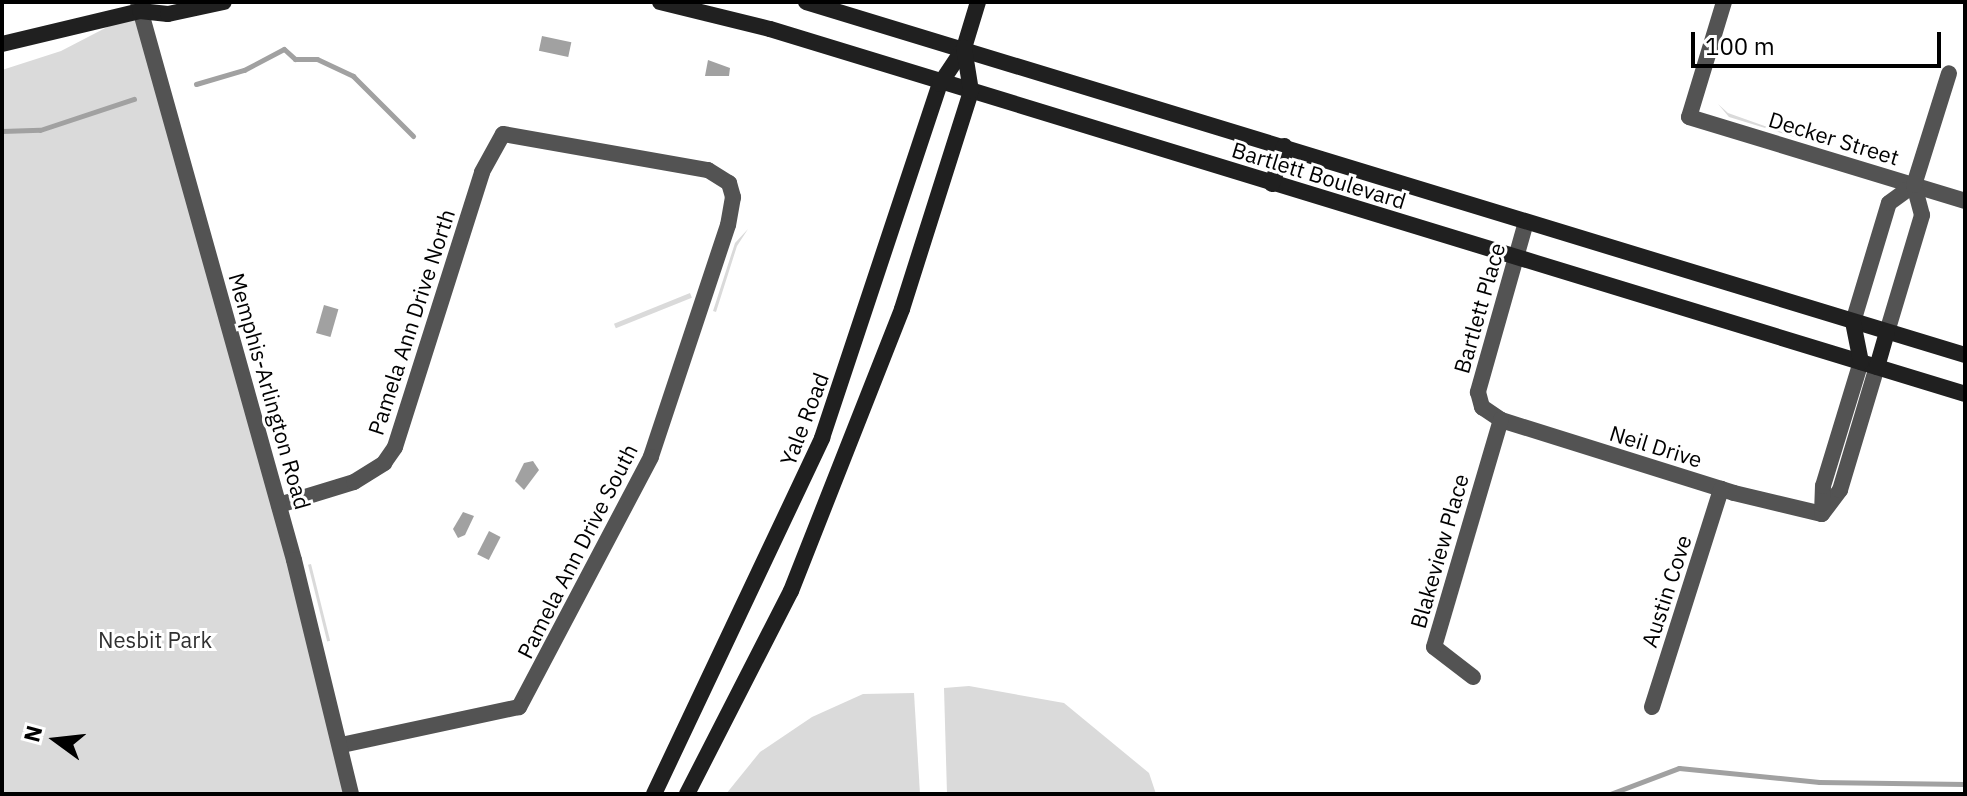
<!DOCTYPE html>
<html>
<head>
<meta charset="utf-8">
<style>
  body { margin:0 }
  #map { position:relative; width:1967px; height:796px; overflow:hidden; background:#fff; font-family:"IBM Plex Sans",sans-serif }
  div>[style] { position:absolute }
  .green>* { inset:0; background:#dadada; transform-origin:0 0 }
  .water>* { inset:0; background:#a1a1a1; transform-origin:0 0 }
  .stream>* { height:5px; margin:-2.5px; padding:0 2.5px; transform-origin:2.5px; border-radius:2.5px; background:#a1a1a1 }
  .minor>* { height:16px; margin:-8px; padding:0 8px; transform-origin:8px; border-radius:8px; background:#535353 }
  .tertiary>* { height:16px; margin:-8px; padding:0 8px; transform-origin:8px; border-radius:8px; background:#535353 }
  .secondary>* { height:16px; margin:-8px; padding:0 8px; transform-origin:8px; border-radius:8px; background:#202020 }
  span { translate:-50% -50%; white-space:nowrap; text-align:center; line-height:1.15; -webkit-text-stroke:6px #fff; paint-order:stroke }
  .street-label { font-size:22px; color:#000 }
  .park-label { font-size:22px; color:#313131 }
  .frame { position:absolute; inset:0; border:4px solid #000; pointer-events:none }
  .north { position:absolute; left:16px; top:700px; width:80px; height:80px; -webkit-text-stroke:6px #fff; paint-order:stroke; rotate:285deg; font-size:22px; font-weight:700; line-height:32px; text-align:center; color:#000 }
  .north::after { content:''; display:block; margin:auto; width:28px; height:36px; background:#000; clip-path:polygon(50% 0,100% 100%,50% 72%,0 100%) }
  .scale { position:absolute; left:1691px; top:32px; width:250px; height:36px; box-sizing:border-box; border:4px solid #000; border-top:0; padding-left:10px; font-size:24px; line-height:28px; white-space:nowrap; color:#000; -webkit-text-stroke:6px #fff; paint-order:stroke }
</style>
</head>
<body>
<div id="map">
  <div class="green">
    <i style="clip-path:polygon(142px 9px,351px 794px,2px 794px,2px 70px,61px 51px)"></i>
    <i style="clip-path:polygon(1718px 104px,1728px 113px,1798px 138px,1729px 117px)"></i>
    <i style="clip-path:polygon(748px 229px,737px 246px,716px 312px,713px 311px,735px 243px)"></i>
    <i style="left:690px;top:293px;width:5px;height:82px;rotate:68deg"></i>
    <i style="left:311px;top:564px;width:79px;height:3px;rotate:76deg"></i>
    <i style="clip-path:polygon(969px 686px,1064px 703px,1149px 773px,1156px 794px,947px 794px,944px 688px)"></i>
    <i style="clip-path:polygon(914px 693px,920px 794px,726px 794px,760px 752px,812px 717px,863px 694px)"></i>
  </div>
  <div class="water">
    <i style="left:542px;top:36px;width:30px;height:15px;rotate:12deg"></i>
    <i style="clip-path:polygon(708px 60px,730px 68px,729px 76px,705px 76px)"></i>
    <i style="left:324px;top:305px;width:15px;height:29px;rotate:16deg"></i>
    <i style="clip-path:polygon(533px 461px,539px 470px,524px 490px,515px 481px,524px 463px)"></i>
    <i style="clip-path:polygon(463px 512px,474px 516px,465px 535px,458px 538px,453px 529px)"></i>
    <i style="left:489px;top:531px;width:13px;height:26px;rotate:27deg"></i>
  </div>
  <div class="stream">
    <i style="left:196px;top:84px;width:50px;rotate:-16.3deg"></i>
    <i style="left:244px;top:70px;width:45px;rotate:-27.7deg"></i>
    <i style="left:284px;top:49px;width:15px;rotate:42deg"></i>
    <i style="left:295px;top:59px;width:22px"></i>
    <i style="left:317px;top:59px;width:40px;rotate:25deg"></i>
    <i style="left:353px;top:76px;width:85px;rotate:45deg"></i>
    <i style="left:2px;top:131px;width:38px;rotate:-2deg"></i>
    <i style="left:40px;top:130px;width:99px;rotate:-18.3deg"></i>
    <i style="left:1610px;top:794px;width:74px;rotate:-20.6deg"></i>
    <i style="left:1679px;top:768px;width:141px;rotate:5.7deg"></i>
    <i style="left:1819px;top:782px;width:146px;rotate:0.8deg"></i>
  </div>
  <div class="minor">
    <i style="left:1724px;top:2px;width:120px;rotate:106.9deg"></i>
    <i style="left:1689px;top:117px;width:288px;rotate:16.9deg"></i>
    <i style="left:1526px;top:222px;width:177px;rotate:105.8deg"></i>
    <i style="left:1478px;top:392px;width:16px;rotate:75deg"></i>
    <i style="left:1482px;top:407px;width:23px;rotate:34deg"></i>
    <i style="left:1501px;top:420px;width:244px;rotate:17.4deg"></i>
    <i style="left:1734px;top:493px;width:90px;rotate:13.4deg"></i>
    <i style="left:1853px;top:322px;width:124px;rotate:-73.2deg"></i>
    <i style="left:1889px;top:203px;width:31px;rotate:-36deg"></i>
    <i style="left:1887px;top:332px;width:122px;rotate:-73.3deg"></i>
    <i style="left:1922px;top:215px;width:31px;rotate:-105deg"></i>
    <i style="left:1914px;top:185px;width:117px;rotate:-72.6deg"></i>
    <i style="left:279px;top:505px;width:78px;rotate:-17deg"></i>
    <i style="left:354px;top:482px;width:36px;rotate:-32deg"></i>
    <i style="left:384px;top:463px;width:19px;rotate:-55deg"></i>
    <i style="left:395px;top:447px;width:288px;rotate:-72.4deg"></i>
    <i style="left:482px;top:172px;width:43px;rotate:-61.1deg"></i>
    <i style="left:503px;top:134px;width:208px;rotate:10deg"></i>
    <i style="left:708px;top:170px;width:25px;rotate:32deg"></i>
    <i style="left:729px;top:183px;width:15px;rotate:74deg"></i>
    <i style="left:733px;top:197px;width:28px;rotate:100deg"></i>
    <i style="left:728px;top:225px;width:244px;rotate:108.4deg"></i>
    <i style="left:651px;top:457px;width:283px;rotate:117.8deg"></i>
    <i style="left:519px;top:707px;width:182px;rotate:167.9deg"></i>
    <i style="left:1822px;top:514px;width:30px;rotate:-53deg"></i>
    <i style="left:1840px;top:490px;width:128px;rotate:-73.3deg"></i>
    <i style="left:1822px;top:514px;width:28px;rotate:-88deg"></i>
    <i style="left:1823px;top:486px;width:130px;rotate:-73deg"></i>
    <i style="left:1473px;top:677px;width:49px;rotate:-142.4deg"></i>
    <i style="left:1434px;top:647px;width:237px;rotate:-73.6deg"></i>
    <i style="left:1652px;top:707px;width:229px;rotate:-72.4deg"></i>
  </div>
  <div class="tertiary">
    <i style="left:138px;top:2px;width:579px;rotate:74.38deg"></i>
    <i style="left:294px;top:560px;width:241px;rotate:76.3deg"></i>
  </div>
  <div class="secondary">
    <i style="left:660px;top:2px;width:113px;rotate:13.8deg"></i>
    <i style="left:770px;top:29px;width:1249px;rotate:16.98deg"></i>
    <i style="left:806px;top:2px;width:1212px;rotate:16.94deg"></i>
    <i style="left:2px;top:44px;width:142px;rotate:-13.4deg"></i>
    <i style="left:140px;top:11px;width:28px;rotate:6deg"></i>
    <i style="left:168px;top:14px;width:57px;rotate:-12.1deg"></i>
    <i style="left:1272px;top:184px;width:40px;rotate:-72deg"></i>
    <i style="left:1853px;top:322px;width:41px;rotate:78.7deg"></i>
    <i style="left:1877px;top:367px;width:36px;rotate:-74deg"></i>
    <i style="left:654px;top:794px;width:394px;rotate:-64.7deg"></i>
    <i style="left:822px;top:438px;width:373px;rotate:-71.6deg"></i>
    <i style="left:940px;top:84px;width:43px;rotate:-56.3deg"></i>
    <i style="left:964px;top:48px;width:48px;rotate:-73.1deg"></i>
    <i style="left:687px;top:794px;width:228px;rotate:-62.9deg"></i>
    <i style="left:791px;top:591px;width:303px;rotate:-68.5deg"></i>
    <i style="left:902px;top:309px;width:229px;rotate:-72.4deg"></i>
    <i style="left:971px;top:91px;width:44px;rotate:-99.2deg"></i>
  </div>
  <div class="street-label">
    <span style="left:1834px;top:138px;rotate:17deg">Decker Street</span>
    <span style="left:1319px;top:175px;rotate:17deg">Bartlett Boulevard</span>
    <span style="left:1479px;top:308px;rotate:-74deg">Bartlett Place</span>
    <span style="left:411px;top:322px;rotate:-72deg">Pamela Ann Drive North</span>
    <span style="left:270px;top:391px;rotate:74deg">Memphis-Arlington Road</span>
    <span style="left:804px;top:419px;rotate:-69deg">Yale Road</span>
    <span style="left:1656px;top:446px;rotate:17deg">Neil Drive</span>
    <span style="left:577px;top:551px;rotate:-63deg">Pamela Ann Drive South</span>
    <span style="left:1439px;top:551px;rotate:-74deg">Blakeview Place</span>
    <span style="left:1666px;top:591px;rotate:-72deg">Austin Cove</span>
  </div>
  <div class="park-label">
    <span style="left:155px;top:640px">Nesbit Park</span>
  </div>
  <div class="frame"></div>
  <div class="north">N</div>
  <div class="scale">100 m</div>
</div>
</body>
</html>
